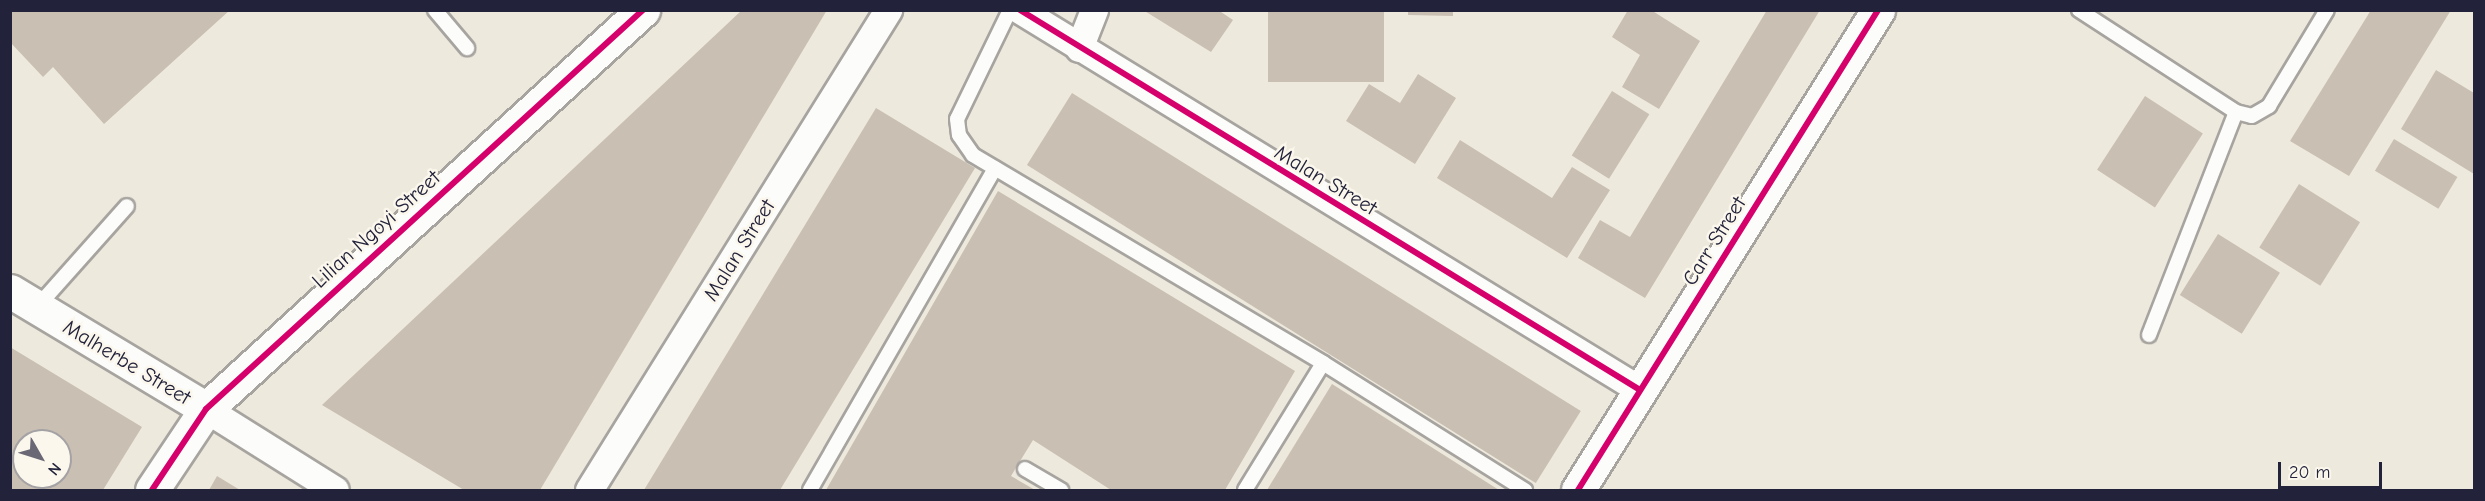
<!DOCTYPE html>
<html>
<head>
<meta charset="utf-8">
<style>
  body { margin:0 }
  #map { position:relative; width:2485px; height:501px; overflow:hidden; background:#eee9dd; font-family:"Comic Neue",sans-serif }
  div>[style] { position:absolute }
  .building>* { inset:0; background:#c9bfb2; transform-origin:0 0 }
  .roads { filter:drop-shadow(2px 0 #a7a4a0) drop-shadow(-2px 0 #a7a4a0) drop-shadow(0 2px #a7a4a0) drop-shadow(0 -2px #a7a4a0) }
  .service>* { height:14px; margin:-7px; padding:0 7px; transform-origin:7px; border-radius:7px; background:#fcfcfa }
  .minor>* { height:27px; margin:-13.5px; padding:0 13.5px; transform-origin:13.5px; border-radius:13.5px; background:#fcfcfa }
  .tertiary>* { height:33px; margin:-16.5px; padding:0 16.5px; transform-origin:16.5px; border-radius:16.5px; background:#fcfcfa }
  .cycleway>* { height:6px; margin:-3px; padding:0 3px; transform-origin:3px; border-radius:3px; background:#d6006c }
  span { translate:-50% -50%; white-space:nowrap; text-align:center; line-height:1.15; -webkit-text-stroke:5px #fbf7ec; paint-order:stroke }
  .street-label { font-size:21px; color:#22223b }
  .frame { position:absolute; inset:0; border:12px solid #22223b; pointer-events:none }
  .north { position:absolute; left:12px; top:429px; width:60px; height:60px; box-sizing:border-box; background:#fbf7ec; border:2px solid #a4a2a5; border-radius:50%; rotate:129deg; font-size:16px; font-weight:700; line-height:24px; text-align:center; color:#22223b }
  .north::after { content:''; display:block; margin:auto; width:21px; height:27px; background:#696874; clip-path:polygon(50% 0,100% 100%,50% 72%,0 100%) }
  .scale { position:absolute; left:2278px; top:462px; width:104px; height:27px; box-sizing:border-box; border:3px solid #22223b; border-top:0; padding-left:8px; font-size:18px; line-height:21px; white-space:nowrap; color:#22223b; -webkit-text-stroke:4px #fbf7ec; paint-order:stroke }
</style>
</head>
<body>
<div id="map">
  <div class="building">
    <i style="clip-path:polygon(10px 10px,230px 10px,104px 124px,53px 67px,43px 77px,10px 42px)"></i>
    <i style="clip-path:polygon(742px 10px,827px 10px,540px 490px,464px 490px,322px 405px)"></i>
    <i style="clip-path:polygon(1143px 10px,1218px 10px,1233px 20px,1211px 52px)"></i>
    <i style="left:1268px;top:10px;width:116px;height:72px"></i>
    <i style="clip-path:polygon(1408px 10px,1453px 10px,1453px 16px,1408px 15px)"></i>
    <i style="clip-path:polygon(1628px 10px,1651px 10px,1700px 41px,1659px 109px,1622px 87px,1640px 55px,1612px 37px)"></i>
    <i style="clip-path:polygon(1767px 10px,1820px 10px,1645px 298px,1578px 258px,1600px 220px,1630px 237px)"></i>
    <i style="clip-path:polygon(2371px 10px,2451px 10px,2349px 176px,2290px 141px)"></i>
    <i style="clip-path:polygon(2436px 70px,2474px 93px,2474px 174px,2401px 129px)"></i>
    <i style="clip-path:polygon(1418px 74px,1456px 98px,1415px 164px,1346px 121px,1369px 84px,1400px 103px)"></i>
    <i style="left:1612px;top:91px;width:44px;height:76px;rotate:32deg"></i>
    <i style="left:1072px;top:93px;width:600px;height:85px;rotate:32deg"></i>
    <i style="left:2145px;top:96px;width:69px;height:88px;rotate:33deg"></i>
    <i style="clip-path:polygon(876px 108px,975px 168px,780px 490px,644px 490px)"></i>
    <i style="left:2394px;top:139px;width:74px;height:37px;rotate:31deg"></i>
    <i style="clip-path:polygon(1460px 140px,1552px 198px,1572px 167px,1610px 190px,1567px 258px,1437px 178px)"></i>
    <i style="left:2299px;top:184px;width:72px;height:75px;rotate:32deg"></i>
    <i style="clip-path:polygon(998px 191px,1295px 371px,1225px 490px,1111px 490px,1033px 440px,1011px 476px,1035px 490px,826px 490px)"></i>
    <i style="left:2218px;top:234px;width:73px;height:72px;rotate:32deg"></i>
    <i style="clip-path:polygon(evenodd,10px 347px,142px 427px,103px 490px,10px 490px,10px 347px,24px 441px,60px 441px,60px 477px,24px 477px,24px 441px)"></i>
    <i style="clip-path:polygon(1332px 384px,1499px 490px,1267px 490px)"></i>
    <i style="clip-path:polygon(217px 476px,240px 490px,209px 490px)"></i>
  </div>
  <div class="roads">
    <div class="service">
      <i style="left:435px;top:10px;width:50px;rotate:49.9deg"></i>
      <i style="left:1010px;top:10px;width:121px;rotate:115.9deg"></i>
      <i style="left:957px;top:119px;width:16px;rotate:83deg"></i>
      <i style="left:959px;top:135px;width:24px;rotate:55deg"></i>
      <i style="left:973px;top:155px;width:407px;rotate:30.7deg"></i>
      <i style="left:1323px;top:363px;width:239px;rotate:32.2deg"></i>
      <i style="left:2079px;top:10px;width:187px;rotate:33deg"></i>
      <i style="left:2236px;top:112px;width:16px;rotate:14deg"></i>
      <i style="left:2252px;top:116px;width:20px;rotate:-30deg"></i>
      <i style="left:2269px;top:106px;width:112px;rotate:-58.9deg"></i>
      <i style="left:37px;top:307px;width:135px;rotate:-48.3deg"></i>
      <i style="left:2149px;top:335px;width:239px;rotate:-68.7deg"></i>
      <i style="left:1025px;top:469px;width:42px;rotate:30.3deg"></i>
      <i style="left:810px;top:490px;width:371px;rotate:-60.1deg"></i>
      <i style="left:1245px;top:490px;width:149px;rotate:-58.4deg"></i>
    </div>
    <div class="minor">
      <i style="left:1020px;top:10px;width:727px;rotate:31.5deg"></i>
      <i style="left:1079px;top:48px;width:41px;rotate:-68.5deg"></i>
      <i style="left:206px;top:409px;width:152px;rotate:32.1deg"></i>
      <i style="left:589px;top:490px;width:566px;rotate:-58.08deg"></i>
    </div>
    <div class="tertiary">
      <i style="left:10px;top:291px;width:229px;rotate:31deg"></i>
      <i style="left:152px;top:490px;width:97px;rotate:-56.3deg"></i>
      <i style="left:206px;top:409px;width:592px;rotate:-42.4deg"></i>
      <i style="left:1578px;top:490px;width:566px;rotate:-57.99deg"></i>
    </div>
  </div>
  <div class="cycleway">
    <i style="left:1020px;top:10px;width:727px;rotate:31.5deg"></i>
    <i style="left:152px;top:490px;width:97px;rotate:-56.3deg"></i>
    <i style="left:206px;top:409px;width:592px;rotate:-42.4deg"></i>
    <i style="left:1578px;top:490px;width:566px;rotate:-57.99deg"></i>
  </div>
  <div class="street-label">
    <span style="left:1326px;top:180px;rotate:31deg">Malan Street</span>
    <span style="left:376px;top:229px;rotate:-42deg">Lilian Ngoyi Street</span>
    <span style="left:1714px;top:241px;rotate:-58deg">Carr Street</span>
    <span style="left:739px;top:250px;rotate:-58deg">Malan Street</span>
    <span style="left:127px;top:362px;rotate:31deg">Malherbe Street</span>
  </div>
  <div class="frame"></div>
  <div class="north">N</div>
  <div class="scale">20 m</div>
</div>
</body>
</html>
